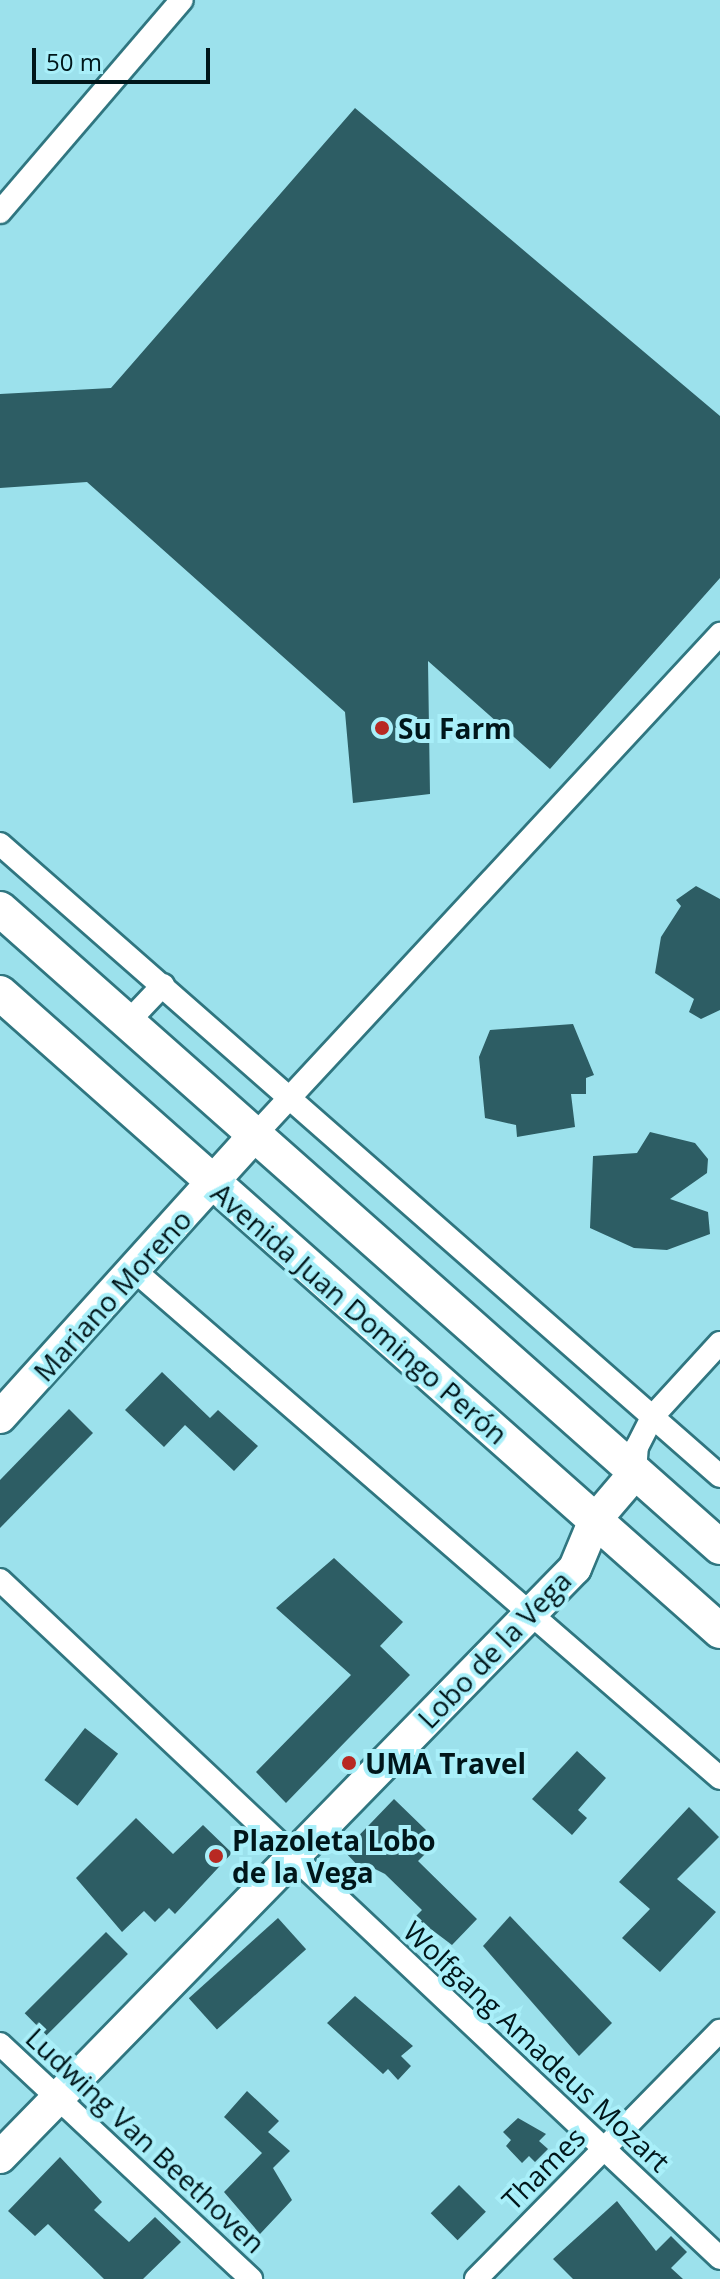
<!DOCTYPE html>
<html>
<head>
<meta charset="utf-8">
<style>
  body { margin:0 }
  #map { position:relative; width:720px; height:2279px; overflow:hidden; background:#9ce1ec; font-family:"Open Sans",sans-serif }
  div>[style] { position:absolute }
  .building>* { inset:0; background:#2d5d64; transform-origin:0 0 }
  .roads { filter:drop-shadow(2px 0 #307680) drop-shadow(-2px 0 #307680) drop-shadow(0 2px #307680) drop-shadow(0 -2px #307680) }
  .street>* { height:22px; margin:-11px; padding:0 11px; transform-origin:11px; border-radius:11px; background:#fff }
  .secondary>* { height:32px; margin:-16px; padding:0 16px; transform-origin:16px; border-radius:16px; background:#fff }
  .primary>* { height:34px; margin:-17px; padding:0 17px; transform-origin:17px; border-radius:17px; background:#fff }
  .dots>* { width:22px; height:22px; translate:-50% -50%; box-sizing:border-box; border:4px solid #a9eff9; border-radius:50% }
  span { translate:-50% -50%; white-space:nowrap; text-align:center; line-height:1.15; -webkit-text-stroke:8px #a9eff9; paint-order:stroke }
  .poi-label { font-size:28px; color:#00161a; font-weight:700 }
  .left { translate:0 -50%; text-align:left }
  .street-label { font-size:28px; color:#00161a }
  .scale { position:absolute; left:32px; top:48px; width:178px; height:36px; box-sizing:border-box; border:4px solid #00161a; border-top:0; padding-left:10px; font-size:24px; line-height:28px; white-space:nowrap; color:#00161a; -webkit-text-stroke:6px #a9eff9; paint-order:stroke }
</style>
</head>
<body>
<div id="map">
  <div class="building">
    <i style="clip-path:polygon(355px 108px,720px 416px,720px 578px,550px 769px,428px 661px,430px 794px,353px 803px,345px 712px,87px 482px,0 488px,0 394px,111px 388px)"></i>
    <i style="clip-path:polygon(696px 886px,720px 899px,720px 1010px,701px 1019px,689px 1012px,694px 999px,655px 973px,661px 937px,681px 906px,676px 900px)"></i>
    <i style="clip-path:polygon(573px 1024px,594px 1075px,586px 1078px,586px 1094px,571px 1094px,575px 1127px,517px 1137px,516px 1125px,485px 1118px,479px 1057px,490px 1030px)"></i>
    <i style="clip-path:polygon(650px 1132px,695px 1143px,708px 1159px,707px 1173px,670px 1199px,708px 1212px,710px 1234px,667px 1250px,634px 1248px,590px 1228px,593px 1156px,637px 1153px)"></i>
    <i style="clip-path:polygon(162px 1372px,210px 1418px,218px 1410px,258px 1446px,234px 1471px,185px 1425px,164px 1447px,125px 1410px)"></i>
    <i style="clip-path:polygon(69px 1409px,93px 1433px,0 1528px,0 1480px)"></i>
    <i style="clip-path:polygon(334px 1558px,403px 1622px,380px 1646px,410px 1675px,286px 1803px,256px 1772px,351px 1675px,276px 1608px)"></i>
    <i style="left:85px;top:1728px;width:42px;height:66px;rotate:38deg"></i>
    <i style="clip-path:polygon(577px 1751px,606px 1778px,578px 1810px,587px 1818px,572px 1835px,532px 1799px)"></i>
    <i style="clip-path:polygon(394px 1799px,426px 1830px,413px 1844px,425px 1854px,418px 1861px,477px 1919px,452px 1945px,415px 1917px,422px 1910px,385px 1874px,369px 1866px,363px 1871px,344px 1851px)"></i>
    <i style="clip-path:polygon(689px 1807px,719px 1837px,677px 1879px,716px 1912px,660px 1972px,622px 1938px,650px 1909px,619px 1882px)"></i>
    <i style="clip-path:polygon(136px 1818px,173px 1854px,203px 1825px,232px 1853px,175px 1914px,169px 1908px,155px 1922px,144px 1911px,122px 1932px,76px 1878px)"></i>
    <i style="clip-path:polygon(510px 1916px,612px 2023px,579px 2056px,483px 1946px)"></i>
    <i style="left:278px;top:1918px;width:42px;height:120px;rotate:48deg"></i>
    <i style="left:106px;top:1932px;width:31px;height:115px;rotate:45deg"></i>
    <i style="clip-path:polygon(355px 1996px,413px 2046px,401px 2056px,411px 2066px,398px 2080px,388px 2069px,383px 2074px,327px 2023px)"></i>
    <i style="clip-path:polygon(247px 2091px,279px 2121px,268px 2132px,290px 2151px,273px 2168px,292px 2200px,260px 2234px,224px 2192px,262px 2153px,224px 2117px)"></i>
    <i style="clip-path:polygon(518px 2118px,546px 2134px,539px 2141px,548px 2149px,535px 2162px,529px 2156px,522px 2163px,506px 2146px,511px 2140px,503px 2132px)"></i>
    <i style="clip-path:polygon(60px 2157px,102px 2202px,94px 2210px,129px 2242px,155px 2217px,181px 2242px,143px 2279px,104px 2279px,48px 2224px,35px 2236px,8px 2211px)"></i>
    <i style="left:459px;top:2185px;width:38px;height:40px;rotate:45deg"></i>
    <i style="clip-path:polygon(617px 2201px,656px 2251px,671px 2236px,687px 2252px,671px 2268px,683px 2279px,573px 2279px,553px 2259px)"></i>
  </div>
  <div class="roads">
    <div class="street">
      <i style="left:0;top:212px;width:279px;rotate:-49.4deg"></i>
      <i style="left:0;top:844px;width:958px;rotate:41.28deg"></i>
      <i style="left:128px;top:1022px;width:51px;rotate:-46.6deg"></i>
      <i style="left:255px;top:1135px;width:684px;rotate:-47.13deg"></i>
      <i style="left:135px;top:1271px;width:774px;rotate:40.91deg"></i>
      <i style="left:635px;top:1473px;width:26px;rotate:-86deg"></i>
      <i style="left:637px;top:1447px;width:35px;rotate:-63deg"></i>
      <i style="left:653px;top:1416px;width:99px;rotate:-47.5deg"></i>
      <i style="left:0;top:1580px;width:989px;rotate:43.28deg"></i>
      <i style="left:0;top:2044px;width:344px;rotate:43.1deg"></i>
      <i style="left:476px;top:2279px;width:348px;rotate:-45.5deg"></i>
    </div>
    <div class="secondary">
      <i style="left:0;top:1417px;width:380px;rotate:-47.9deg"></i>
      <i style="left:0;top:2157px;width:823px;rotate:-45.69deg"></i>
      <i style="left:575px;top:1568px;width:52px;rotate:-67.4deg"></i>
      <i style="left:595px;top:1520px;width:62px;rotate:-49.6deg"></i>
    </div>
    <div class="primary">
      <i style="left:0;top:909px;width:962px;rotate:41.54deg"></i>
      <i style="left:0;top:993px;width:962px;rotate:41.54deg"></i>
    </div>
  </div>
  <div class="dots">
    <i style="left:382px;top:728px;background:#b82923"></i>
    <i style="left:349px;top:1763px;background:#b82923"></i>
    <i style="left:216px;top:1856px;background:#b82923"></i>
  </div>
  <div class="poi-label">
    <span class="left" style="left:398px;top:728px">Su Farm</span>
    <span class="left" style="left:365px;top:1763px">UMA Travel</span>
    <span class="left" style="left:232px;top:1856px">Plazoleta Lobo<br>de la Vega</span>
  </div>
  <div class="street-label">
    <span style="left:112px;top:1295px;rotate:-48deg">Mariano Moreno</span>
    <span style="left:360px;top:1313px;rotate:41deg">Avenida Juan Domingo Perón</span>
    <span style="left:494px;top:1649px;rotate:-46deg">Lobo de la Vega</span>
    <span style="left:537px;top:2046px;rotate:43deg">Wolfgang Amadeus Mozart</span>
    <span style="left:146px;top:2140px;rotate:43deg">Ludwing Van Beethoven</span>
    <span style="left:543px;top:2168px;rotate:-45deg">Thames</span>
  </div>
  <div class="scale">50 m</div>
</div>
</body>
</html>
